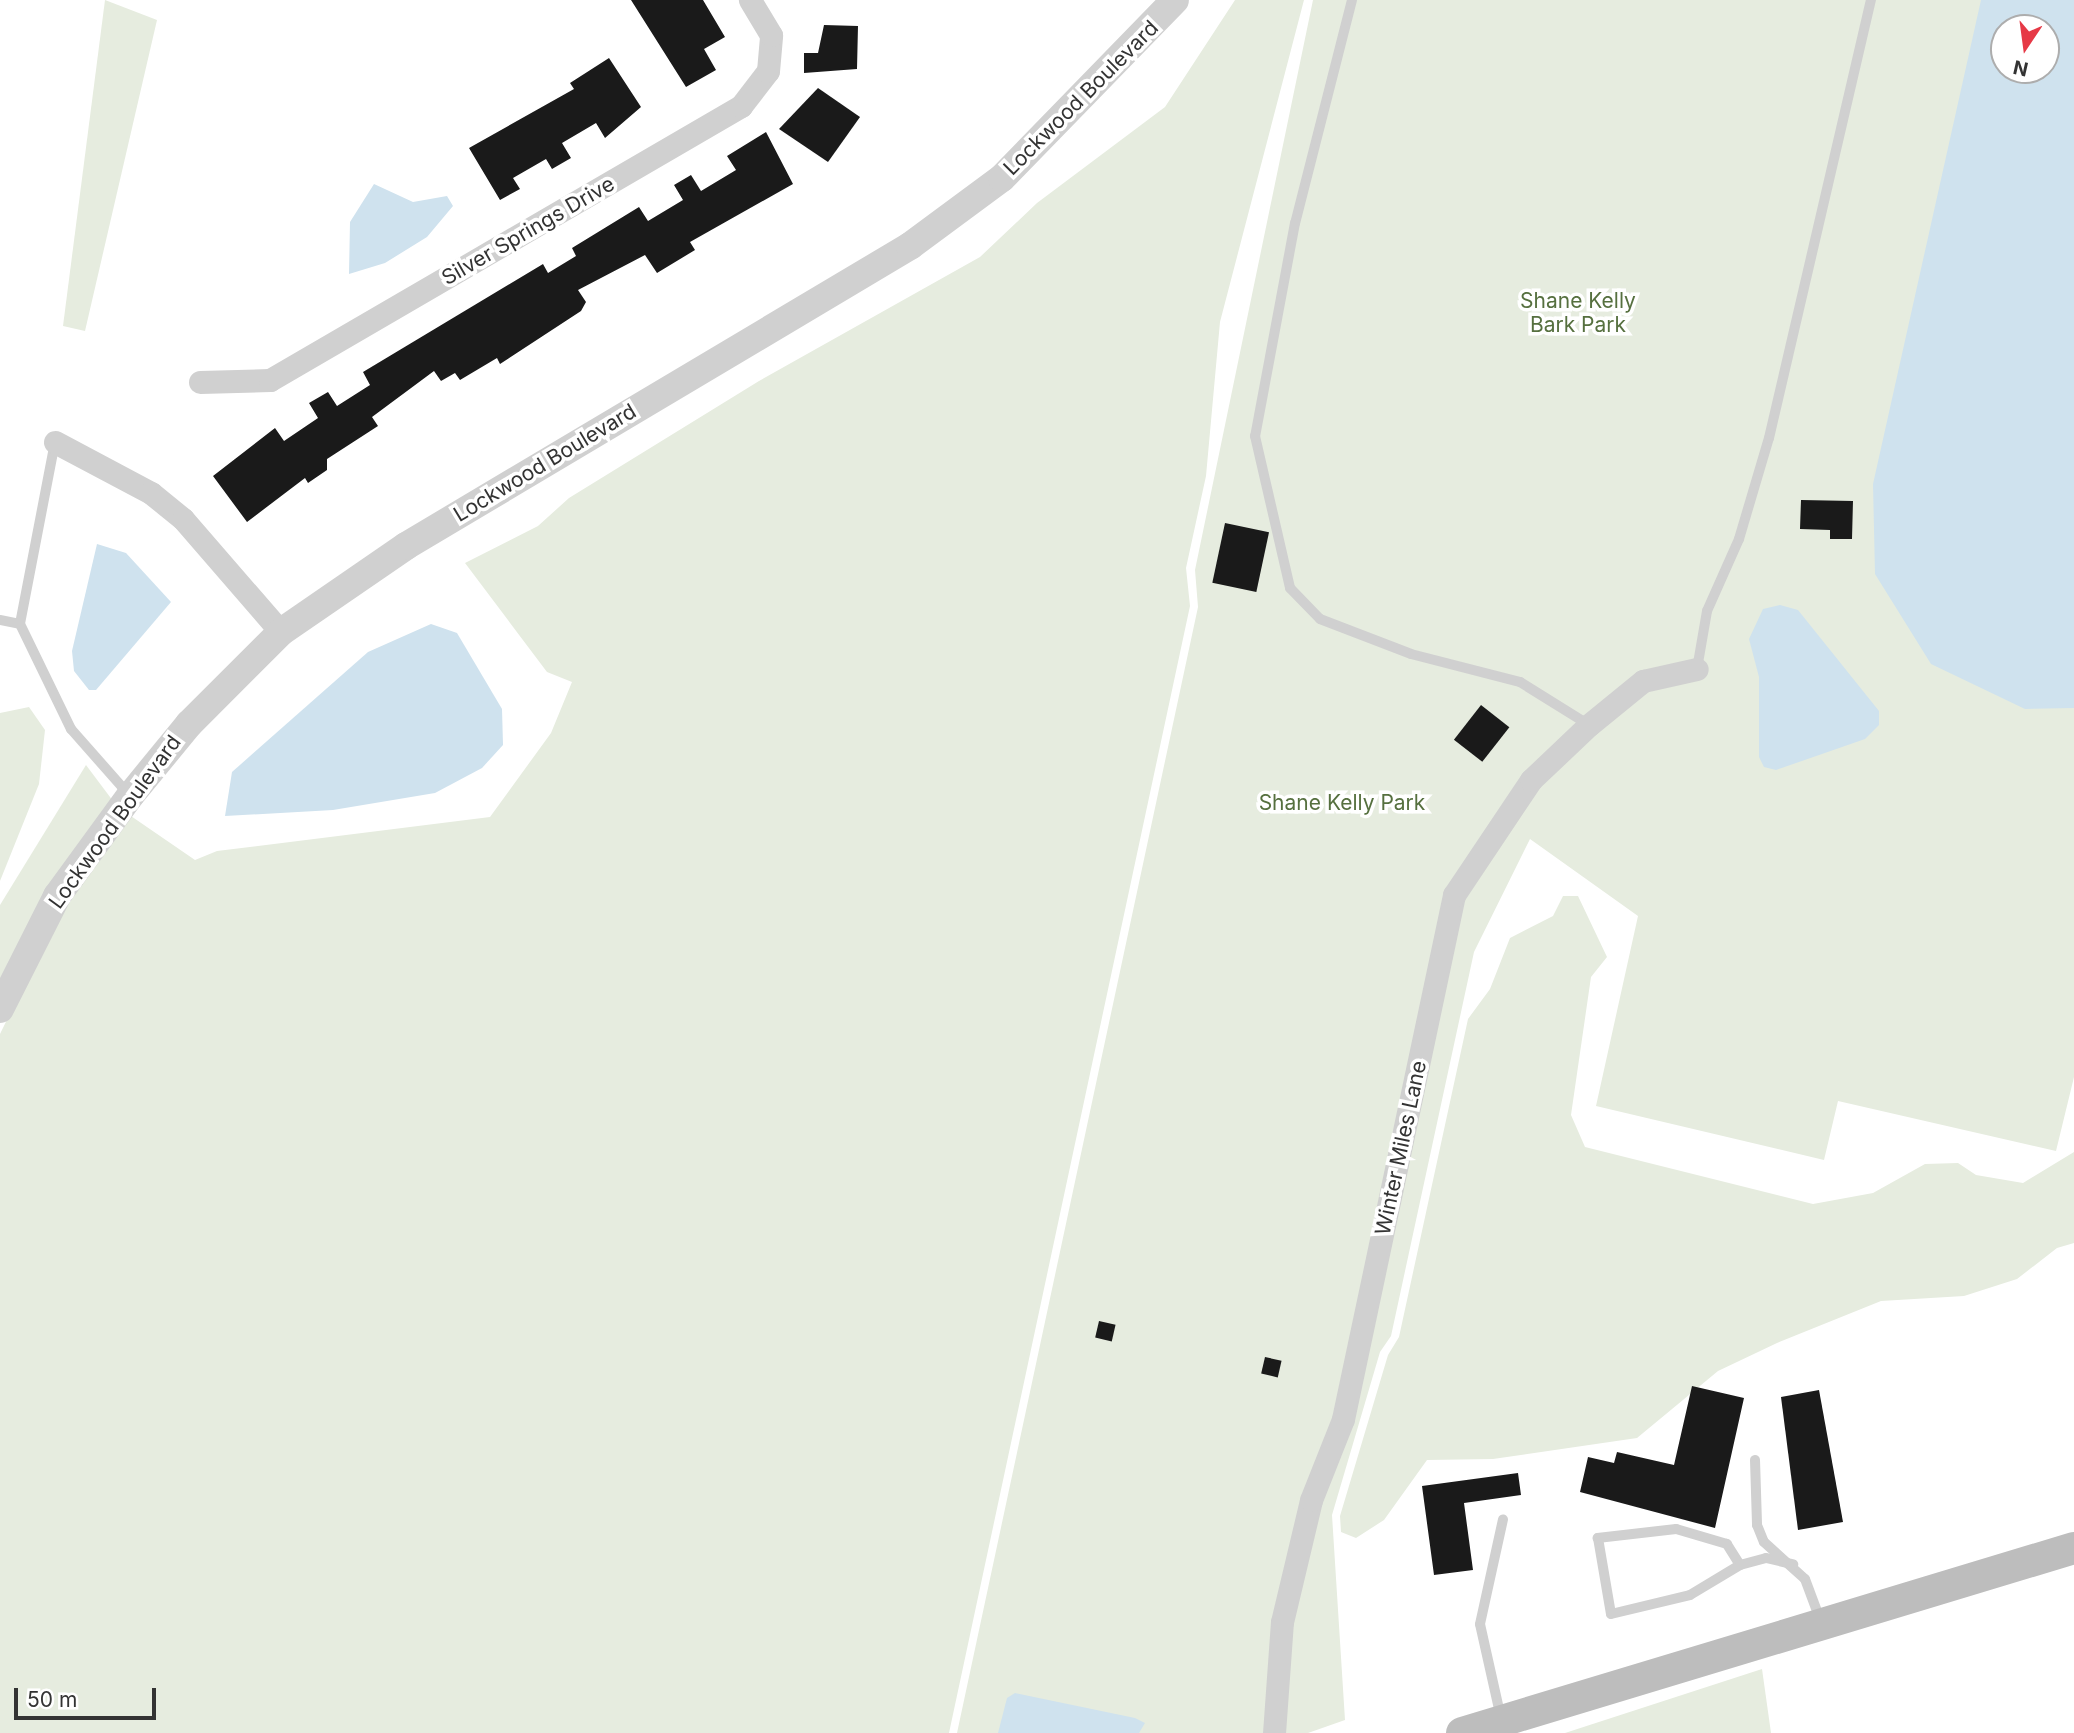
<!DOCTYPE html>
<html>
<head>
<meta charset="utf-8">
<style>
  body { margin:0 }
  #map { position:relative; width:2074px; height:1733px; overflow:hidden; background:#fff; font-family:Inter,sans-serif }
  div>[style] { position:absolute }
  .green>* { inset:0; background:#e6ecdf }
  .water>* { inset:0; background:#cfe2ee }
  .building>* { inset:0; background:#1a1a1a; transform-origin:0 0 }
  .service>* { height:10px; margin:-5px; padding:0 5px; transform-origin:5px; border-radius:5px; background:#d0d0d0 }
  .minor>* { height:23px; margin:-11.5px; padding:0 11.5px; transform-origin:11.5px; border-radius:11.5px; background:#d0d0d0 }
  .tertiary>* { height:28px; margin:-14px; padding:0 14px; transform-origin:14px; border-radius:14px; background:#d0d0d0 }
  .secondary>* { height:32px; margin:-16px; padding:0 16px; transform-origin:16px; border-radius:16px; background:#bdbdbd }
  span { translate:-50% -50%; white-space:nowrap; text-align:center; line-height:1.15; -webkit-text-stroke:7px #fff; paint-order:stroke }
  .street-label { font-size:21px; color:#333 }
  .park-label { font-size:21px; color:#56703f }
  .north { position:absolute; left:1990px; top:14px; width:70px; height:70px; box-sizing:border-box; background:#fff; border:2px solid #adadad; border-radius:50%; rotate:193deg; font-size:19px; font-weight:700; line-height:28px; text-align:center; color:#333 }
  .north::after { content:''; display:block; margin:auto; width:24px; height:32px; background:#e63946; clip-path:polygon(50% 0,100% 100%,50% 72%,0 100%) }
  .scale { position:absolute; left:14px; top:1688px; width:142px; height:32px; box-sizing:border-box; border:4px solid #333; border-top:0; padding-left:9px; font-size:21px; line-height:24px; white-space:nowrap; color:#333; -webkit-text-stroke:5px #fff; paint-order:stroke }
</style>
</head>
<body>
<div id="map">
  <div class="green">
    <i style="clip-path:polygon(105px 0,157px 20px,85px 331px,63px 326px)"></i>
    <i style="clip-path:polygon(1235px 0,1304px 0,1220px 322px,1206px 476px,1186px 568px,1190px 606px,949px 1733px,0 1733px,0 1034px,65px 901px,128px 814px,195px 860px,217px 851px,490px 817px,551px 733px,572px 682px,547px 672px,465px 563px,538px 526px,569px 498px,759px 381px,980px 257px,1037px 203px,1165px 107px)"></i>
    <i style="clip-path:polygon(evenodd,1313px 0,2074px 0,2074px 1077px,2056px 1151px,1838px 1101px,1824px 1160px,1596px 1106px,1638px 916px,1530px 839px,1474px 952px,1391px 1336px,1380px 1352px,1332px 1515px,1345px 1720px,1308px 1733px,957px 1733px,1198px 607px,1195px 570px,1313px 0,2004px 28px,2046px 28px,2046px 70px,2004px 70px,2004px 28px)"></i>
    <i style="clip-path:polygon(29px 707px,45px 730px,39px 784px,0 881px,0 713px)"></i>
    <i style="clip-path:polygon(86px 765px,113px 801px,0 988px,0 905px)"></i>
    <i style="clip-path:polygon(1563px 896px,1578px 896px,1607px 957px,1591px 977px,1571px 1115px,1585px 1147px,1813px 1204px,1873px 1193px,1925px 1164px,1958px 1163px,1976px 1175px,2023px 1183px,2074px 1152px,2074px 1243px,2057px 1248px,2017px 1279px,1964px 1296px,1881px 1301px,1777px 1343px,1718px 1371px,1637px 1438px,1493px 1459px,1427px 1460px,1384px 1520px,1356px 1538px,1341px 1532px,1340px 1516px,1388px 1355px,1399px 1337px,1468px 1019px,1490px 989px,1510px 938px,1553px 916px)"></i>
    <i style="clip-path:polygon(1762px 1669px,1771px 1733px,1565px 1733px)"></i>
  </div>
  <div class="water">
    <i style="clip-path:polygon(evenodd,1981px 0,2074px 0,2074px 708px,2025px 709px,1931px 664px,1875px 574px,1873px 484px,1981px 0,2004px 28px,2046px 28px,2046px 70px,2004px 70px,2004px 28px)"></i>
    <i style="clip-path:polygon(374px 184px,413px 202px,447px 196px,453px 206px,427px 237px,385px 263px,349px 274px,350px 222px)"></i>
    <i style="clip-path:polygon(97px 544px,126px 553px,171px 602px,96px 690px,89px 690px,74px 671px,72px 651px)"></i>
    <i style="clip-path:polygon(1780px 605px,1798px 610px,1879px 711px,1879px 725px,1865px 739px,1776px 770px,1764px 767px,1759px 757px,1759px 677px,1749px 639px,1763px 609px)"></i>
    <i style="clip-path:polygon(431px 624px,457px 633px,502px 709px,503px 745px,482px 768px,435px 793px,333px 810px,225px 816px,232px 772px,368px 652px)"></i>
    <i style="clip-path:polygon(1015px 1693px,1135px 1718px,1145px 1723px,1139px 1733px,998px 1733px,1007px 1698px)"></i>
  </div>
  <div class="building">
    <i style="clip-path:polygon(631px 0,703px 0,725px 37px,704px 49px,716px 70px,686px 87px)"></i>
    <i style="clip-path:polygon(824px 25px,858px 26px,857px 69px,804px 73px,804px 53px,818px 53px)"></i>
    <i style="clip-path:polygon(609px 58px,641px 107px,605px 138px,596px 123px,562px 143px,571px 158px,552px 169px,546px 159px,513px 178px,520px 189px,500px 200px,469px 148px,574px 89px,570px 83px)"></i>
    <i style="clip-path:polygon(818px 88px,860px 117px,828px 162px,779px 129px)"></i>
    <i style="clip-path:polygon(766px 132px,793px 184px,690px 242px,695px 250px,657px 273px,645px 255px,578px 290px,586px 302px,581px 311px,500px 364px,497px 358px,460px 380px,455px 373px,441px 381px,434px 371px,372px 417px,378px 426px,327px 459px,327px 470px,308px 483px,305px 478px,247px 522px,213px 476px,275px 428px,284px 441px,318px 418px,309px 403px,328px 392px,337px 406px,370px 385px,363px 372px,543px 264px,548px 273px,576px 256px,572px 248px,639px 207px,648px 221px,683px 200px,674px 185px,691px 175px,701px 191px,736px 170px,727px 156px)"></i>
    <i style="clip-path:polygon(1801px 500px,1853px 501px,1852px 539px,1830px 539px,1830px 530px,1800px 529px)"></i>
    <i style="left:1225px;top:523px;width:45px;height:61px;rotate:12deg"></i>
    <i style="left:1481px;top:705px;width:36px;height:44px;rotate:38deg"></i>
    <i style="left:1099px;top:1321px;width:17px;height:17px;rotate:13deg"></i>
    <i style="left:1265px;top:1357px;width:17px;height:17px;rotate:13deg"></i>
    <i style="clip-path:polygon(1692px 1386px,1744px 1398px,1715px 1528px,1580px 1492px,1588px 1457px,1614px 1463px,1617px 1452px,1674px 1465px)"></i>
    <i style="clip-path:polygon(1819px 1390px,1843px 1522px,1798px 1530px,1781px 1397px)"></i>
    <i style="clip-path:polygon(1518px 1473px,1521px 1495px,1464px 1503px,1473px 1570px,1434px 1575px,1422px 1486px)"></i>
  </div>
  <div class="service">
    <i style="left:1352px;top:0;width:230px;rotate:104.3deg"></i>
    <i style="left:1295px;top:223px;width:217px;rotate:100.6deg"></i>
    <i style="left:1255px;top:436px;width:156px;rotate:77deg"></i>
    <i style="left:1290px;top:588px;width:43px;rotate:45.9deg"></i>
    <i style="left:1320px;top:619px;width:97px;rotate:21deg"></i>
    <i style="left:1411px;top:654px;width:113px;rotate:14.4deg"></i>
    <i style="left:1520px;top:682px;width:81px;rotate:31.9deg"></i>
    <i style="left:55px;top:442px;width:185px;rotate:100.9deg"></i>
    <i style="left:20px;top:624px;width:117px;rotate:64.1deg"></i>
    <i style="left:71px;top:729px;width:89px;rotate:48.6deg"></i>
    <i style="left:0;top:620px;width:20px;rotate:11deg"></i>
    <i style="left:1697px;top:669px;width:59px;rotate:-80.2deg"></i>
    <i style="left:1707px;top:611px;width:79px;rotate:-66deg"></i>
    <i style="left:1739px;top:539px;width:105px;rotate:-73.5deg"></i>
    <i style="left:1769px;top:438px;width:450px;rotate:-76.9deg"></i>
    <i style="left:1755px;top:1460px;width:65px;rotate:88.2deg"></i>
    <i style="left:1757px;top:1525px;width:18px;rotate:68deg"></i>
    <i style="left:1764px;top:1542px;width:55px;rotate:42.1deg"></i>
    <i style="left:1805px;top:1579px;width:46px;rotate:69.6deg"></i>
    <i style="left:1740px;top:1565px;width:25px;rotate:-122deg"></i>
    <i style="left:1727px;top:1544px;width:53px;rotate:-163.6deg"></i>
    <i style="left:1676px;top:1529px;width:79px;rotate:173.4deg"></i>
    <i style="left:1598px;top:1538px;width:77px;rotate:80.3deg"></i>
    <i style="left:1611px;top:1614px;width:81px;rotate:-13.5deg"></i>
    <i style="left:1690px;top:1595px;width:58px;rotate:-31deg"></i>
    <i style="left:1740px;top:1565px;width:27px;rotate:-15deg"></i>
    <i style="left:1766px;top:1558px;width:28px;rotate:13deg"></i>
    <i style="left:1501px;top:1718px;width:96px;rotate:-102.6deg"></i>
    <i style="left:1480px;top:1624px;width:107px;rotate:-77.6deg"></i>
  </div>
  <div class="minor">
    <i style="left:200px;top:382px;width:70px;rotate:-1.6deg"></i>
    <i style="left:270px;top:380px;width:545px;rotate:-30.19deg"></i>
    <i style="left:741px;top:106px;width:44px;rotate:-52.4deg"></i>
    <i style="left:768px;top:71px;width:36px;rotate:-85deg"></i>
    <i style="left:771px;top:35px;width:41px;rotate:-121deg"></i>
    <i style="left:55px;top:442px;width:109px;rotate:28deg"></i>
    <i style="left:151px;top:493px;width:41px;rotate:39.1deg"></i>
    <i style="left:183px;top:519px;width:150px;rotate:49.1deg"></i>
    <i style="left:1274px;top:1733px;width:111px;rotate:-85.9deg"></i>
    <i style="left:1282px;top:1622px;width:125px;rotate:-76.6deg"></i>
    <i style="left:1311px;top:1500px;width:87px;rotate:-68.4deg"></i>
    <i style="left:1343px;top:1419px;width:536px;rotate:-78.04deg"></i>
    <i style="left:1454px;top:895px;width:138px;rotate:-56.2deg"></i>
    <i style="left:1531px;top:780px;width:80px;rotate:-43.5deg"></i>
    <i style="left:1589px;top:725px;width:70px;rotate:-39.2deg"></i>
    <i style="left:1643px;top:681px;width:55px;rotate:-12.5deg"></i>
  </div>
  <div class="tertiary">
    <i style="left:0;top:1009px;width:127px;rotate:-63.2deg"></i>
    <i style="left:57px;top:896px;width:124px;rotate:-53.9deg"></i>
    <i style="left:130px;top:796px;width:93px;rotate:-50.7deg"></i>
    <i style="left:189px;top:724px;width:130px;rotate:-45deg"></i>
    <i style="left:281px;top:632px;width:152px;rotate:-34.5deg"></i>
    <i style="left:406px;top:546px;width:587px;rotate:-30.76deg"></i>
    <i style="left:910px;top:246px;width:114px;rotate:-36.5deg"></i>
    <i style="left:1002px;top:178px;width:248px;rotate:-45.8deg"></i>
  </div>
  <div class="secondary">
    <i style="left:1462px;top:1733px;width:639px;rotate:-16.82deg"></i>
  </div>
  <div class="street-label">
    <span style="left:1081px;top:98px;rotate:-45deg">Lockwood Boulevard</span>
    <span style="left:528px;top:231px;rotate:-30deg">Silver Springs Drive</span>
    <span style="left:545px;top:463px;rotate:-31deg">Lockwood Boulevard</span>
    <span style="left:115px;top:822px;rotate:-54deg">Lockwood Boulevard</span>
    <span style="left:1401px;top:1148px;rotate:-78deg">Winter Miles Lane</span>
  </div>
  <div class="park-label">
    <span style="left:1578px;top:313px">Shane Kelly<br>Bark Park</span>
    <span style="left:1342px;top:803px">Shane Kelly Park</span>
  </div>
  <div class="north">N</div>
  <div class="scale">50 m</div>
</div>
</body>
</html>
